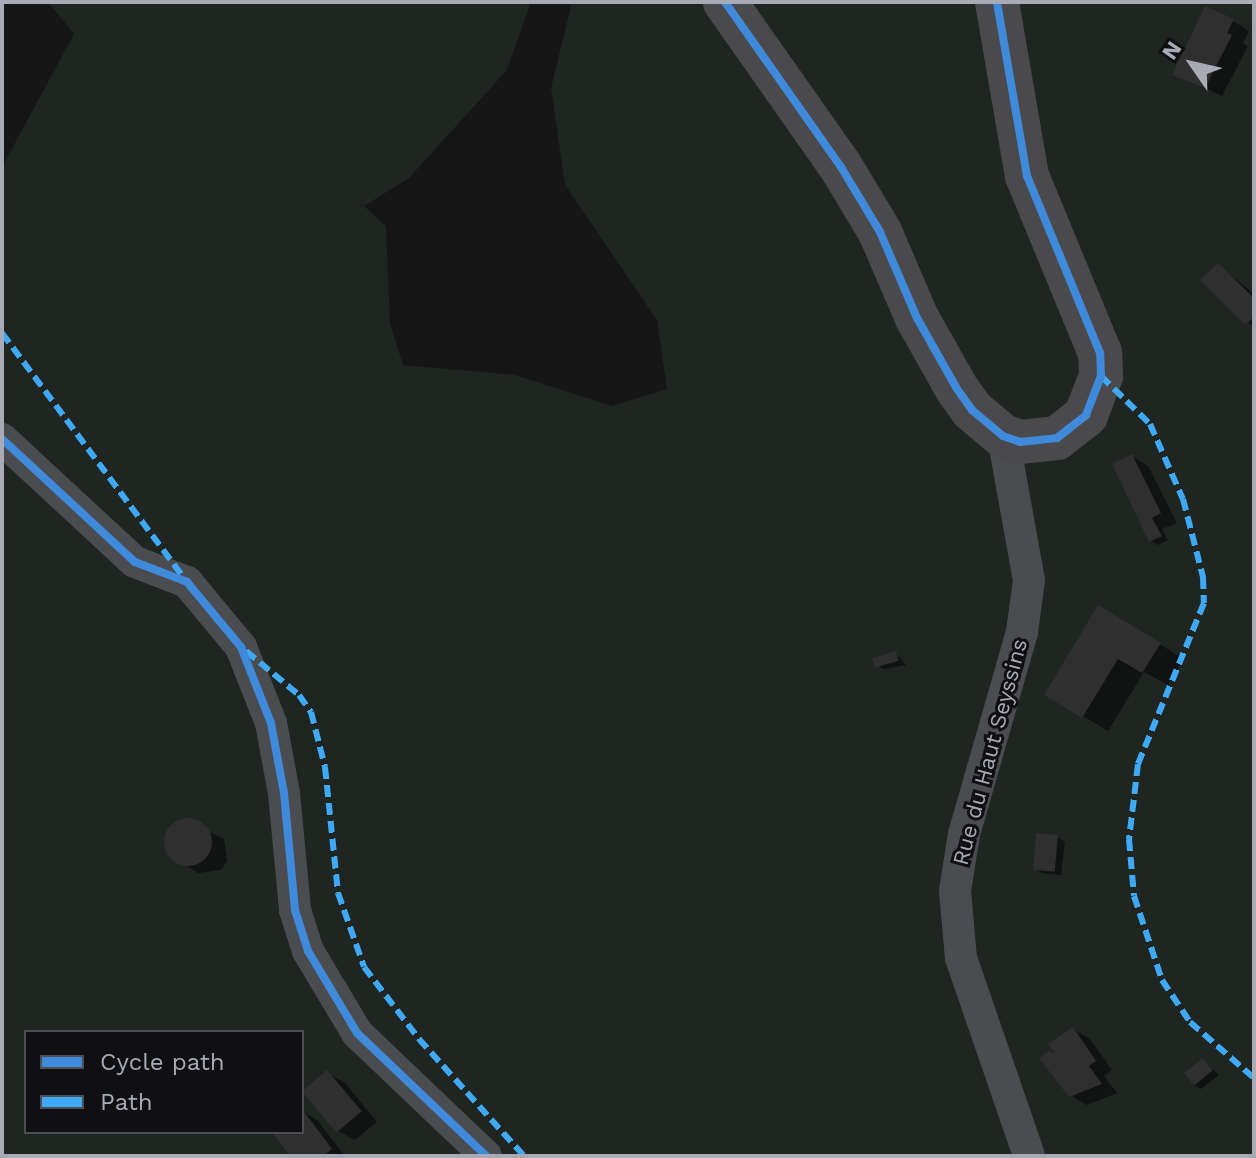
<!DOCTYPE html>
<html>
<head>
<meta charset="utf-8">
<style>
  body { margin:0 }
  #map { position:relative; width:1256px; height:1158px; overflow:hidden; background:#161616; font-family:"Work Sans",sans-serif }
  div>[style] { position:absolute }
  .green>* { inset:0; background:#1f2520 }
  .shadow>* { inset:0; background:#0007 }
  .building>* { inset:0; background:#2f2f30; transform-origin:0 0 }
  .round { border-radius:50% }
  .street>* { height:32px; margin:-16px; padding:0 16px; transform-origin:16px; border-radius:16px; background:#4b4c4f }
  .secondary>* { height:44px; margin:-22px; padding:0 22px; transform-origin:22px; border-radius:22px; background:#4a4a4d }
  .quiet>* { height:6px; margin-top:-3px; transform-origin:0; background:repeating-linear-gradient(90deg,#3fa9f5 0 12px,transparent 0 18px) }
  .cycleway>* { height:8px; margin:-4px; padding:0 4px; transform-origin:4px; border-radius:4px; background:#408adc }
  span { translate:-50% -50%; white-space:nowrap; text-align:center; line-height:1.15; -webkit-text-stroke:6px #101012; paint-order:stroke }
  .street-label { font-size:22px; color:#a8abb6 }
  .frame { position:absolute; inset:0; border:4px solid #a8abb6; pointer-events:none }
  .legend { position:absolute; left:24px; top:1030px; width:280px; height:104px; box-sizing:border-box; background:#101012; border:2px solid #4d4e54; margin:0; padding:10px 14px; list-style:none; font-size:24px; color:#a8abb6 }
  .legend li { display:flex; align-items:center; gap:16px; height:40px }
  .legend b { width:40px; border:2px solid #4d4e54 }
  .north { position:absolute; left:1152px; top:24px; width:80px; height:80px; -webkit-text-stroke:6px #101012; paint-order:stroke; rotate:304deg; font-size:22px; font-weight:700; line-height:32px; text-align:center; color:#a8abb6 }
  .north::after { content:''; display:block; margin:auto; width:28px; height:36px; background:#a8abb6; clip-path:polygon(50% 0,100% 100%,50% 72%,0 100%) }
</style>
</head>
<body>
<div id="map">
  <div class="green">
    <i style="clip-path:polygon(evenodd,48px 2px,531px 2px,507px 70px,409px 178px,364px 206px,386px 226px,390px 323px,403px 365px,515px 375px,612px 406px,667px 389px,657px 320px,565px 185px,551px 88px,572px 2px,1254px 2px,1254px 1156px,2px 1156px,2px 167px,74px 34px,48px 2px,26px 1032px,302px 1032px,302px 1132px,26px 1132px,26px 1032px)"></i>
  </div>
  <div class="shadow">
    <i style="clip-path:polygon(1233px 21px,1249px 31px,1243px 43px,1248px 46px,1222px 96px,1175px 74px)"></i>
    <i style="clip-path:polygon(1218px 265px,1254px 294px,1254px 328px,1203px 280px)"></i>
    <i style="clip-path:polygon(1132px 456px,1148px 466px,1177px 523px,1162px 529px,1168px 540px,1158px 545px,1151px 541px)"></i>
    <i style="clip-path:polygon(1123px 622px,1184px 659px,1168px 685px,1144px 672px,1108px 731px,1046px 694px)"></i>
    <i style="clip-path:polygon(896px 653px,906px 665px,884px 669px,876px 665px)"></i>
    <i style="clip-path:polygon(185px 820px,224px 839px,227px 861px,221px 870px,198px 873px,171px 856px,168px 834px)"></i>
    <i style="clip-path:polygon(1057px 837px,1065px 842px,1061px 875px,1042px 873px,1035px 869px)"></i>
    <i style="clip-path:polygon(1073px 1029px,1090px 1039px,1112px 1070px,1104px 1076px,1117px 1093px,1087px 1105px,1070px 1095px,1051px 1045px)"></i>
    <i style="clip-path:polygon(1203px 1060px,1219px 1075px,1201px 1089px,1193px 1085px)"></i>
    <i style="clip-path:polygon(327px 1073px,344px 1082px,377px 1122px,355px 1140px,338px 1131px,305px 1091px)"></i>
    <i style="clip-path:polygon(302px 1111px,317px 1120px,345px 1156px,293px 1156px,274px 1132px,302px 1132px)"></i>
  </div>
  <div class="building">
    <i style="clip-path:polygon(1205px 6px,1234px 19px,1227px 33px,1232px 35px,1205px 88px,1172px 75px)"></i>
    <i style="clip-path:polygon(1218px 263px,1254px 298px,1254px 317px,1245px 325px,1200px 280px)"></i>
    <i style="clip-path:polygon(1132px 454px,1161px 513px,1152px 518px,1162px 536px,1149px 542px,1112px 464px)"></i>
    <i style="clip-path:polygon(1098px 605px,1161px 643px,1142px 673px,1118px 659px,1082px 718px,1044px 695px)"></i>
    <i style="left:896px;top:651px;width:10px;height:25px;rotate:73deg"></i>
    <i class="round" style="left:164px;top:818px;width:48px;height:48px"></i>
    <i style="left:1036px;top:833px;width:22px;height:37px;rotate:5deg"></i>
    <i style="clip-path:polygon(1073px 1027px,1096px 1061px,1089px 1066px,1102px 1084px,1069px 1097px,1039px 1058px,1049px 1051px,1055px 1053px,1048px 1044px)"></i>
    <i style="left:1203px;top:1058px;width:16px;height:24px;rotate:52deg"></i>
    <i style="left:327px;top:1070px;width:54px;height:33px;rotate:50deg"></i>
    <i style="clip-path:polygon(302px 1109px,332px 1149px,323px 1156px,290px 1156px,272px 1132px,302px 1132px)"></i>
  </div>
  <div class="street">
    <i style="left:1003px;top:436px;width:146px;rotate:79.8deg"></i>
    <i style="left:1029px;top:580px;width:52px;rotate:97.7deg"></i>
    <i style="left:1022px;top:632px;width:210px;rotate:106deg"></i>
    <i style="left:964px;top:834px;width:58px;rotate:99deg"></i>
    <i style="left:955px;top:891px;width:67px;rotate:84.9deg"></i>
    <i style="left:961px;top:958px;width:209px;rotate:71deg"></i>
    <i style="left:2px;top:439px;width:181px;rotate:42.8deg"></i>
    <i style="left:135px;top:562px;width:56px;rotate:21deg"></i>
    <i style="left:187px;top:582px;width:85px;rotate:50.3deg"></i>
    <i style="left:241px;top:647px;width:82px;rotate:68.5deg"></i>
    <i style="left:271px;top:723px;width:71px;rotate:79.5deg"></i>
    <i style="left:284px;top:793px;width:118px;rotate:84.6deg"></i>
    <i style="left:295px;top:910px;width:43px;rotate:72.4deg"></i>
    <i style="left:308px;top:951px;width:96px;rotate:59.1deg"></i>
    <i style="left:357px;top:1033px;width:178px;rotate:43.6deg"></i>
  </div>
  <div class="secondary">
    <i style="left:725px;top:2px;width:202px;rotate:54.9deg"></i>
    <i style="left:841px;top:167px;width:76px;rotate:59deg"></i>
    <i style="left:880px;top:232px;width:94px;rotate:66.7deg"></i>
    <i style="left:917px;top:318px;width:81px;rotate:60.6deg"></i>
    <i style="left:957px;top:389px;width:26px;rotate:54deg"></i>
    <i style="left:972px;top:410px;width:40px;rotate:40deg"></i>
    <i style="left:1003px;top:436px;width:18px;rotate:19deg"></i>
    <i style="left:1020px;top:442px;width:37px;rotate:-6deg"></i>
    <i style="left:1057px;top:438px;width:37px;rotate:-38deg"></i>
    <i style="left:1086px;top:415px;width:42px;rotate:-69deg"></i>
    <i style="left:1101px;top:376px;width:23px;rotate:-92deg"></i>
    <i style="left:1100px;top:353px;width:191px;rotate:-112.4deg"></i>
    <i style="left:1027px;top:176px;width:177px;rotate:-99.8deg"></i>
  </div>
  <div class="quiet">
    <i style="left:2px;top:333px;width:304px;rotate:53.4deg"></i>
    <i style="left:1101px;top:376px;width:69px;rotate:44.4deg"></i>
    <i style="left:1150px;top:424px;width:82px;rotate:66.3deg"></i>
    <i style="left:1183px;top:499px;width:81px;rotate:75.6deg"></i>
    <i style="left:1203px;top:577px;width:26px;rotate:88deg"></i>
    <i style="left:1204px;top:603px;width:174px;rotate:112.3deg"></i>
    <i style="left:1138px;top:764px;width:76px;rotate:96.8deg"></i>
    <i style="left:1129px;top:839px;width:57px;rotate:85deg"></i>
    <i style="left:1134px;top:896px;width:89px;rotate:71.6deg"></i>
    <i style="left:1162px;top:980px;width:50px;rotate:56.3deg"></i>
    <i style="left:1190px;top:1022px;width:85px;rotate:41.2deg"></i>
    <i style="left:246px;top:651px;width:69px;rotate:39.7deg"></i>
    <i style="left:299px;top:695px;width:21px;rotate:55deg"></i>
    <i style="left:311px;top:712px;width:57px;rotate:75.7deg"></i>
    <i style="left:325px;top:767px;width:127px;rotate:84.1deg"></i>
    <i style="left:338px;top:893px;width:78px;rotate:70.6deg"></i>
    <i style="left:364px;top:967px;width:91px;rotate:52.6deg"></i>
    <i style="left:419px;top:1039px;width:157px;rotate:48.1deg"></i>
  </div>
  <div class="cycleway">
    <i style="left:725px;top:2px;width:202px;rotate:54.9deg"></i>
    <i style="left:841px;top:167px;width:76px;rotate:59deg"></i>
    <i style="left:880px;top:232px;width:94px;rotate:66.7deg"></i>
    <i style="left:917px;top:318px;width:81px;rotate:60.6deg"></i>
    <i style="left:957px;top:389px;width:26px;rotate:54deg"></i>
    <i style="left:972px;top:410px;width:40px;rotate:40deg"></i>
    <i style="left:1003px;top:436px;width:18px;rotate:19deg"></i>
    <i style="left:1020px;top:442px;width:37px;rotate:-6deg"></i>
    <i style="left:1057px;top:438px;width:37px;rotate:-38deg"></i>
    <i style="left:1086px;top:415px;width:42px;rotate:-69deg"></i>
    <i style="left:1101px;top:376px;width:23px;rotate:-92deg"></i>
    <i style="left:1100px;top:353px;width:191px;rotate:-112.4deg"></i>
    <i style="left:1027px;top:176px;width:177px;rotate:-99.8deg"></i>
    <i style="left:2px;top:439px;width:181px;rotate:42.8deg"></i>
    <i style="left:135px;top:562px;width:56px;rotate:21deg"></i>
    <i style="left:187px;top:582px;width:85px;rotate:50.3deg"></i>
    <i style="left:241px;top:647px;width:82px;rotate:68.5deg"></i>
    <i style="left:271px;top:723px;width:71px;rotate:79.5deg"></i>
    <i style="left:284px;top:793px;width:118px;rotate:84.6deg"></i>
    <i style="left:295px;top:910px;width:43px;rotate:72.4deg"></i>
    <i style="left:308px;top:951px;width:96px;rotate:59.1deg"></i>
    <i style="left:357px;top:1033px;width:178px;rotate:43.6deg"></i>
  </div>
  <div class="street-label">
    <span style="left:990px;top:752px;rotate:-75deg">Rue du Haut Seyssins</span>
  </div>
  <div class="frame"></div>
  <ul class="legend">
  <li><b style="height:10px;background:#408adc"></b>Cycle path</li>
  <li><b style="height:10px;background:#3fa9f5"></b>Path</li>
  </ul>
  <div class="north">N</div>
</div>
</body>
</html>
